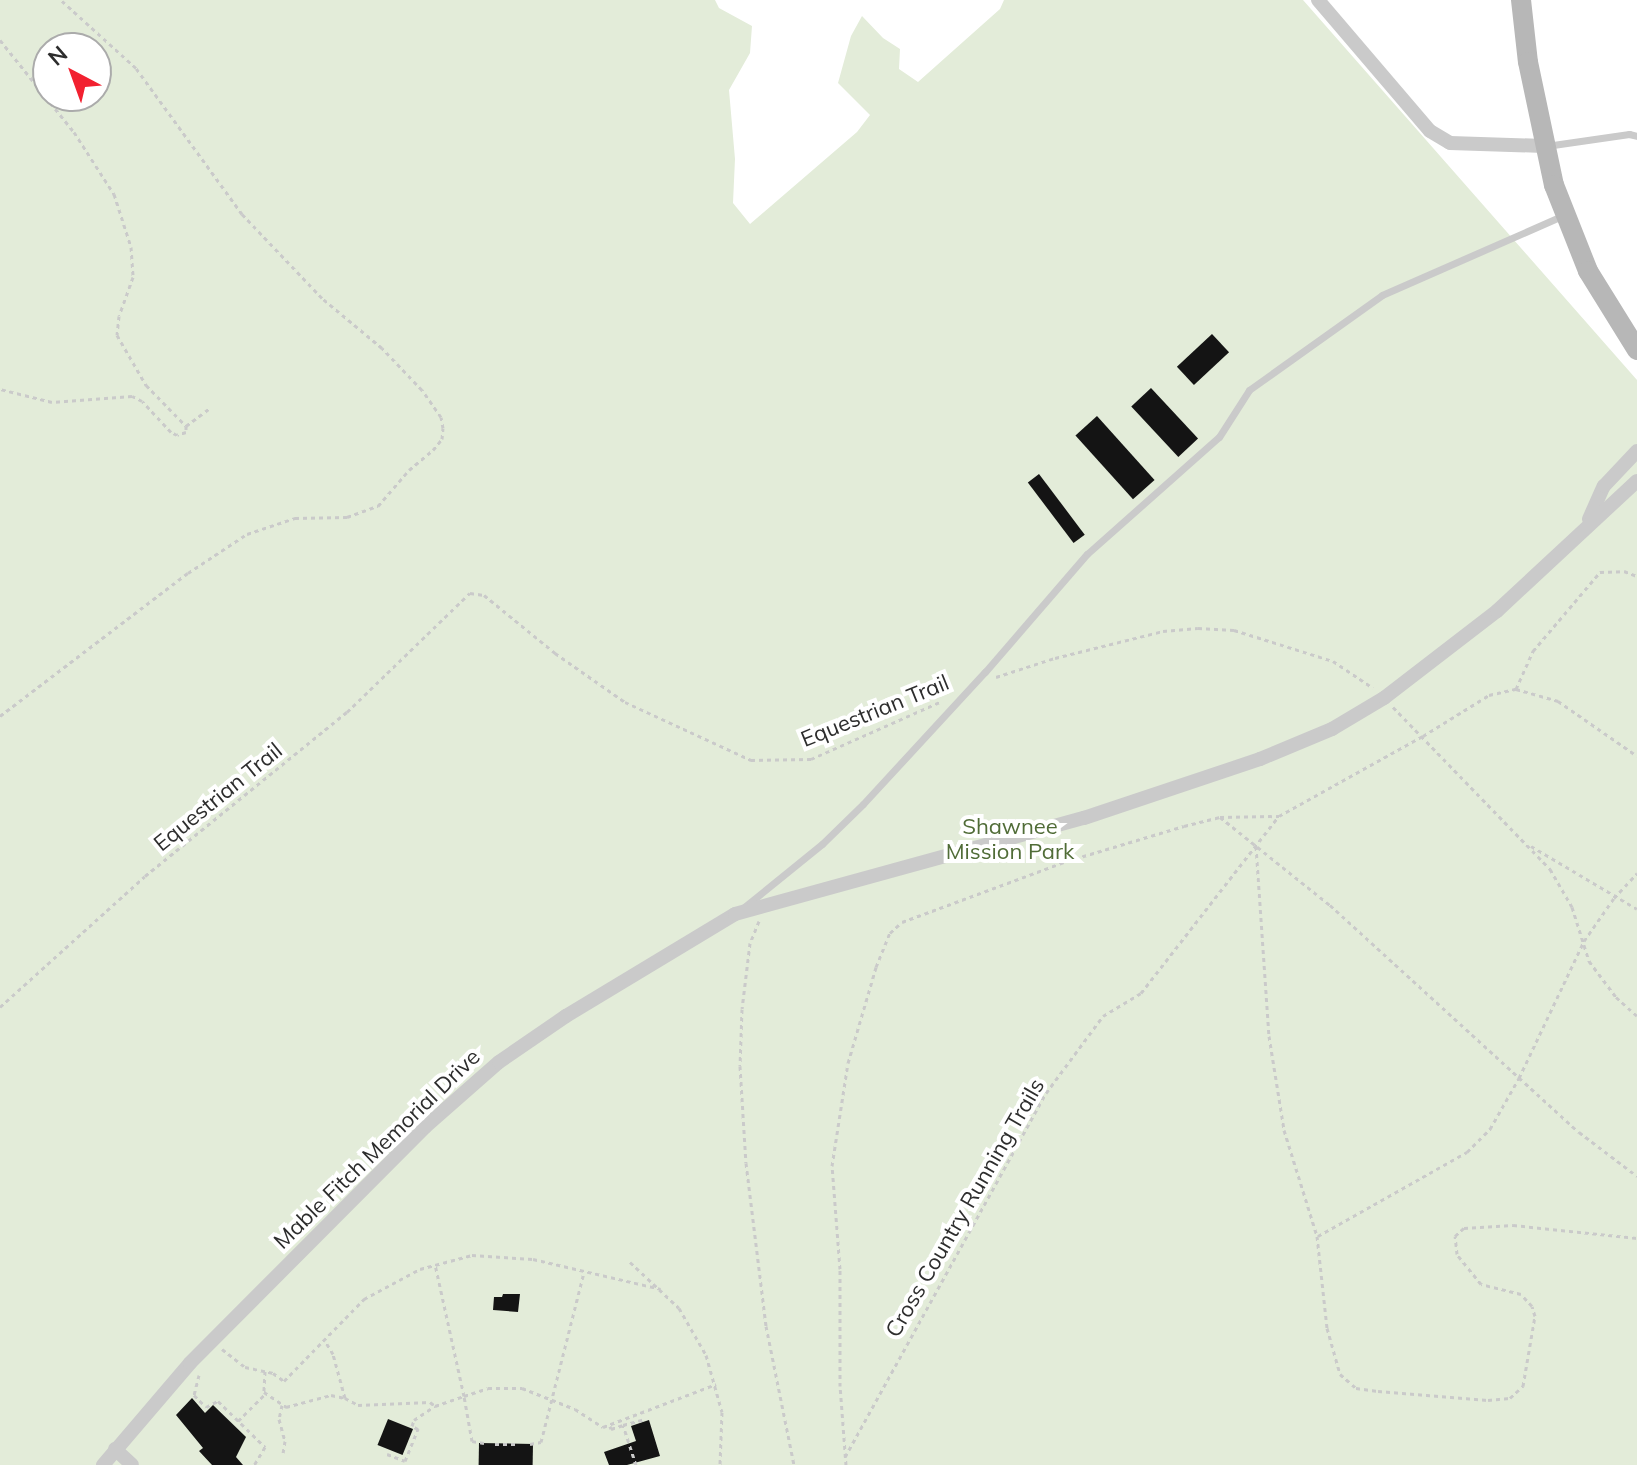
<!DOCTYPE html>
<html>
<head>
<meta charset="utf-8">
<style>
  body { margin:0 }
  #map { position:relative; width:1637px; height:1465px; overflow:hidden; background:#fff; font-family:Mulish,sans-serif }
  div>[style] { position:absolute }
  .green>* { inset:0; background:#e3ecd9 }
  .building>* { inset:0; background:#141414; transform-origin:0 0 }
  .path>* { height:3px; margin-top:-1.5px; transform-origin:0; background:repeating-linear-gradient(90deg,#cacaca 0 4px,transparent 0 8px) }
  .service>* { height:7px; margin:-3.5px; padding:0 3.5px; transform-origin:3.5px; border-radius:3.5px; background:#cacaca }
  .minor>* { height:14px; margin:-7px; padding:0 7px; transform-origin:7px; border-radius:7px; background:#cacaca }
  .secondary>* { height:20px; margin:-10px; padding:0 10px; transform-origin:10px; border-radius:10px; background:#b7b7b7 }
  span { translate:-50% -50%; white-space:nowrap; text-align:center; line-height:1.15; -webkit-text-stroke:8px #fff; paint-order:stroke }
  .street-label { font-size:22px; color:#2d2d2d }
  .park-label { font-size:22px; color:#506c37 }
  .north { position:absolute; left:32px; top:32px; width:80px; height:80px; box-sizing:border-box; background:#fff; border:2px solid #ababab; border-radius:50%; rotate:319deg; font-size:22px; font-weight:700; line-height:32px; text-align:center; color:#2d2d2d }
  .north::after { content:''; display:block; margin:auto; width:28px; height:36px; background:#f22130; clip-path:polygon(50% 0,100% 100%,50% 72%,0 100%) }
</style>
</head>
<body>
<div id="map">
  <div class="green">
    <i style="clip-path:polygon(evenodd,0 0,715px 0,719px 8px,752px 26px,750px 53px,729px 90px,735px 159px,733px 203px,750px 224px,857px 132px,870px 115px,838px 83px,851px 36px,862px 16px,883px 38px,900px 49px,899px 69px,918px 82px,1000px 9px,1004px 0,1303px 0,1637px 380px,1637px 1465px,0 1465px,0 0,48px 48px,96px 48px,96px 96px,48px 96px,48px 48px)"></i>
  </div>
  <div class="building">
    <i style="left:1212px;top:334px;width:25px;height:48px;rotate:47deg"></i>
    <i style="left:1151px;top:388px;width:69px;height:27px;rotate:47deg"></i>
    <i style="left:1097px;top:416px;width:86px;height:29px;rotate:48deg"></i>
    <i style="left:1039px;top:474px;width:76px;height:14px;rotate:53deg"></i>
    <i style="clip-path:polygon(503px 1294px,520px 1294px,518px 1312px,493px 1310px,494px 1297px,502px 1297px)"></i>
    <i style="clip-path:polygon(192px 1398px,205px 1413px,213px 1405px,246px 1437px,236px 1457px,243px 1465px,212px 1465px,199px 1451px,203px 1448px,176px 1415px)"></i>
    <i style="left:388px;top:1419px;width:27px;height:28px;rotate:22deg"></i>
    <i style="clip-path:polygon(649px 1420px,660px 1456px,627px 1465px,609px 1465px,604px 1452px,636px 1441px,631px 1426px)"></i>
    <i style="left:479px;top:1443px;width:54px;height:22px;rotate:1deg"></i>
  </div>
  <div class="path">
    <i style="left:0;top:40px;width:118px;rotate:51.2deg"></i>
    <i style="left:74px;top:132px;width:74px;rotate:57.2deg"></i>
    <i style="left:114px;top:194px;width:56px;rotate:72.2deg"></i>
    <i style="left:131px;top:247px;width:30px;rotate:86deg"></i>
    <i style="left:133px;top:277px;width:41px;rotate:109.7deg"></i>
    <i style="left:119px;top:316px;width:19px;rotate:96deg"></i>
    <i style="left:117px;top:335px;width:58px;rotate:59.9deg"></i>
    <i style="left:146px;top:385px;width:57px;rotate:45.7deg"></i>
    <i style="left:186px;top:426px;width:6px;rotate:90deg"></i>
    <i style="left:186px;top:432px;width:9px;rotate:162deg"></i>
    <i style="left:177px;top:435px;width:7px;rotate:-153deg"></i>
    <i style="left:171px;top:432px;width:42px;rotate:-133.1deg"></i>
    <i style="left:142px;top:401px;width:11px;rotate:-153deg"></i>
    <i style="left:132px;top:396px;width:80px;rotate:175.7deg"></i>
    <i style="left:52px;top:402px;width:54px;rotate:-166deg"></i>
    <i style="left:186px;top:426px;width:30px;rotate:-37deg"></i>
    <i style="left:996px;top:677px;width:62px;rotate:-17.9deg"></i>
    <i style="left:1055px;top:658px;width:111px;rotate:-14deg"></i>
    <i style="left:1163px;top:631px;width:35px;rotate:-5deg"></i>
    <i style="left:1198px;top:628px;width:36px;rotate:3deg"></i>
    <i style="left:1234px;top:630px;width:104px;rotate:17.4deg"></i>
    <i style="left:1333px;top:661px;width:48px;rotate:34deg"></i>
    <i style="left:1516px;top:689px;width:42px;rotate:-65.9deg"></i>
    <i style="left:1533px;top:651px;width:104px;rotate:-49.7deg"></i>
    <i style="left:1600px;top:572px;width:24px;rotate:-2deg"></i>
    <i style="left:1624px;top:571px;width:14px;rotate:21deg"></i>
    <i style="left:1393px;top:707px;width:226px;rotate:45.9deg"></i>
    <i style="left:1550px;top:869px;width:44px;rotate:59.9deg"></i>
    <i style="left:1572px;top:907px;width:57px;rotate:72.5deg"></i>
    <i style="left:1589px;top:961px;width:45px;rotate:53.1deg"></i>
    <i style="left:1616px;top:997px;width:28px;rotate:42deg"></i>
    <i style="left:0;top:716px;width:236px;rotate:-37.3deg"></i>
    <i style="left:188px;top:573px;width:71px;rotate:-33.5deg"></i>
    <i style="left:247px;top:534px;width:51px;rotate:-18.4deg"></i>
    <i style="left:295px;top:518px;width:52px;rotate:-1.1deg"></i>
    <i style="left:347px;top:517px;width:33px;rotate:-20deg"></i>
    <i style="left:378px;top:506px;width:48px;rotate:-49.3deg"></i>
    <i style="left:409px;top:470px;width:31px;rotate:-40deg"></i>
    <i style="left:433px;top:450px;width:14px;rotate:-51deg"></i>
    <i style="left:442px;top:439px;width:11px;rotate:-85deg"></i>
    <i style="left:443px;top:428px;width:11px;rotate:-100deg"></i>
    <i style="left:441px;top:417px;width:33px;rotate:-125deg"></i>
    <i style="left:422px;top:390px;width:58px;rotate:-133.6deg"></i>
    <i style="left:382px;top:348px;width:78px;rotate:-140.2deg"></i>
    <i style="left:322px;top:298px;width:116px;rotate:-133.6deg"></i>
    <i style="left:242px;top:214px;width:180px;rotate:-126deg"></i>
    <i style="left:136px;top:68px;width:101px;rotate:-137.8deg"></i>
    <i style="left:1220px;top:817px;width:141px;rotate:38.7deg"></i>
    <i style="left:1330px;top:905px;width:337px;rotate:42.4deg"></i>
    <i style="left:1579px;top:1132px;width:73px;rotate:37.2deg"></i>
    <i style="left:1256px;top:846px;width:190px;rotate:86.1deg"></i>
    <i style="left:1269px;top:1036px;width:95px;rotate:80.9deg"></i>
    <i style="left:1284px;top:1130px;width:111px;rotate:72.7deg"></i>
    <i style="left:1317px;top:1236px;width:93px;rotate:83.8deg"></i>
    <i style="left:1327px;top:1328px;width:48px;rotate:74.2deg"></i>
    <i style="left:1340px;top:1374px;width:21px;rotate:41deg"></i>
    <i style="left:1356px;top:1388px;width:22px;rotate:8deg"></i>
    <i style="left:1378px;top:1391px;width:110px;rotate:4.7deg"></i>
    <i style="left:1488px;top:1400px;width:22px;rotate:-5deg"></i>
    <i style="left:1510px;top:1398px;width:18px;rotate:-43deg"></i>
    <i style="left:1523px;top:1386px;width:71px;rotate:-80.3deg"></i>
    <i style="left:1535px;top:1316px;width:10px;rotate:-107deg"></i>
    <i style="left:1532px;top:1306px;width:16px;rotate:-133deg"></i>
    <i style="left:1521px;top:1294px;width:41px;rotate:-166deg"></i>
    <i style="left:1481px;top:1284px;width:38px;rotate:-129deg"></i>
    <i style="left:1457px;top:1254px;width:18px;rotate:-96deg"></i>
    <i style="left:1455px;top:1236px;width:12px;rotate:-42deg"></i>
    <i style="left:1464px;top:1228px;width:49px;rotate:-3.5deg"></i>
    <i style="left:1513px;top:1225px;width:125px;rotate:6deg"></i>
    <i style="left:1531px;top:846px;width:123px;rotate:30.7deg"></i>
    <i style="left:759px;top:921px;width:24px;rotate:112deg"></i>
    <i style="left:750px;top:943px;width:66px;rotate:96.9deg"></i>
    <i style="left:742px;top:1009px;width:57px;rotate:92deg"></i>
    <i style="left:740px;top:1066px;width:97px;rotate:86.5deg"></i>
    <i style="left:746px;top:1163px;width:164px;rotate:83deg"></i>
    <i style="left:766px;top:1326px;width:142px;rotate:78.6deg"></i>
    <i style="left:0;top:1007px;width:195px;rotate:-42.1deg"></i>
    <i style="left:145px;top:876px;width:260px;rotate:-39.1deg"></i>
    <i style="left:347px;top:712px;width:171px;rotate:-44.1deg"></i>
    <i style="left:470px;top:593px;width:14px;rotate:8deg"></i>
    <i style="left:484px;top:595px;width:92px;rotate:39.2deg"></i>
    <i style="left:555px;top:653px;width:85px;rotate:35deg"></i>
    <i style="left:625px;top:702px;width:139px;rotate:24.7deg"></i>
    <i style="left:751px;top:760px;width:60px;rotate:-1deg"></i>
    <i style="left:811px;top:759px;width:143px;rotate:-23.9deg"></i>
    <i style="left:1318px;top:1236px;width:171px;rotate:-29.4deg"></i>
    <i style="left:1467px;top:1152px;width:33px;rotate:-45deg"></i>
    <i style="left:1490px;top:1129px;width:59px;rotate:-60.4deg"></i>
    <i style="left:1519px;top:1078px;width:152px;rotate:-64.6deg"></i>
    <i style="left:1584px;top:941px;width:52px;rotate:-55.1deg"></i>
    <i style="left:1614px;top:898px;width:34px;rotate:-47deg"></i>
    <i style="left:630px;top:1262px;width:67px;rotate:43.2deg"></i>
    <i style="left:679px;top:1308px;width:54px;rotate:60.1deg"></i>
    <i style="left:706px;top:1355px;width:59px;rotate:74.3deg"></i>
    <i style="left:722px;top:1412px;width:53px;rotate:92.2deg"></i>
    <i style="left:222px;top:1349px;width:29px;rotate:38deg"></i>
    <i style="left:245px;top:1367px;width:29px;rotate:12deg"></i>
    <i style="left:273px;top:1373px;width:14px;rotate:36deg"></i>
    <i style="left:284px;top:1381px;width:115px;rotate:-45.7deg"></i>
    <i style="left:364px;top:1299px;width:64px;rotate:-28.2deg"></i>
    <i style="left:420px;top:1269px;width:54px;rotate:-15.1deg"></i>
    <i style="left:472px;top:1255px;width:61px;rotate:3.8deg"></i>
    <i style="left:533px;top:1259px;width:131px;rotate:13.2deg"></i>
    <i style="left:265px;top:1371px;width:21px;rotate:93deg"></i>
    <i style="left:264px;top:1392px;width:27px;rotate:34deg"></i>
    <i style="left:286px;top:1407px;width:47px;rotate:-14.9deg"></i>
    <i style="left:331px;top:1395px;width:14px;rotate:12deg"></i>
    <i style="left:345px;top:1398px;width:46px;rotate:-105.3deg"></i>
    <i style="left:333px;top:1354px;width:17px;rotate:-121deg"></i>
    <i style="left:199px;top:1375px;width:21px;rotate:104deg"></i>
    <i style="left:194px;top:1395px;width:17px;rotate:45deg"></i>
    <i style="left:206px;top:1407px;width:13px;rotate:-27deg"></i>
    <i style="left:218px;top:1401px;width:66px;rotate:44.4deg"></i>
    <i style="left:265px;top:1447px;width:21px;rotate:121deg"></i>
    <i style="left:345px;top:1398px;width:15px;rotate:28deg"></i>
    <i style="left:358px;top:1405px;width:72px;rotate:-2.4deg"></i>
    <i style="left:430px;top:1402px;width:6px;rotate:39deg"></i>
    <i style="left:435px;top:1406px;width:31px;rotate:-19deg"></i>
    <i style="left:464px;top:1396px;width:135px;rotate:-102.4deg"></i>
    <i style="left:282px;top:1405px;width:14px;rotate:102deg"></i>
    <i style="left:279px;top:1419px;width:23px;rotate:75deg"></i>
    <i style="left:285px;top:1441px;width:12px;rotate:99deg"></i>
    <i style="left:238px;top:1421px;width:40px;rotate:-45deg"></i>
    <i style="left:610px;top:1426px;width:3px;rotate:72deg"></i>
    <i style="left:611px;top:1429px;width:13px;rotate:-18deg"></i>
    <i style="left:484px;top:1443px;width:12px;rotate:-171deg"></i>
    <i style="left:472px;top:1441px;width:46px;rotate:-100.1deg"></i>
    <i style="left:464px;top:1396px;width:25px;rotate:-18deg"></i>
    <i style="left:488px;top:1388px;width:34px"></i>
    <i style="left:522px;top:1388px;width:57px;rotate:21.6deg"></i>
    <i style="left:575px;top:1409px;width:33px;rotate:33deg"></i>
    <i style="left:603px;top:1427px;width:121px;rotate:-20.8deg"></i>
    <i style="left:495px;top:1444px;width:22px"></i>
    <i style="left:530px;top:1444px;width:11px;rotate:-10deg"></i>
    <i style="left:541px;top:1442px;width:175px;rotate:-75.8deg"></i>
    <i style="left:387px;top:1454px;width:19px;rotate:21deg"></i>
    <i style="left:405px;top:1461px;width:35px;rotate:-68deg"></i>
    <i style="left:418px;top:1429px;width:7px;rotate:-153deg"></i>
    <i style="left:412px;top:1426px;width:6px;rotate:-72deg"></i>
    <i style="left:414px;top:1420px;width:25px;rotate:-34deg"></i>
    <i style="left:845px;top:1457px;width:416px;rotate:-61.1deg"></i>
    <i style="left:1046px;top:1093px;width:96px;rotate:-53.5deg"></i>
    <i style="left:1103px;top:1016px;width:44px;rotate:-31.2deg"></i>
    <i style="left:1141px;top:993px;width:224px;rotate:-52.1deg"></i>
    <i style="left:636px;top:1465px;width:42px;rotate:-108deg"></i>
    <i style="left:623px;top:1425px;width:23px;rotate:-15deg"></i>
    <i style="left:846px;top:1465px;width:79px;rotate:-94.3deg"></i>
    <i style="left:840px;top:1386px;width:117px;rotate:-90deg"></i>
    <i style="left:840px;top:1269px;width:103px;rotate:-94.4deg"></i>
    <i style="left:832px;top:1166px;width:104px;rotate:-81.2deg"></i>
    <i style="left:848px;top:1063px;width:100px;rotate:-73.7deg"></i>
    <i style="left:876px;top:967px;width:37px;rotate:-68deg"></i>
    <i style="left:890px;top:933px;width:16px;rotate:-43deg"></i>
    <i style="left:902px;top:922px;width:176px;rotate:-20.3deg"></i>
    <i style="left:1067px;top:861px;width:122px;rotate:-16.7deg"></i>
    <i style="left:1184px;top:826px;width:37px;rotate:-14deg"></i>
    <i style="left:1220px;top:817px;width:59px;rotate:-1deg"></i>
    <i style="left:1279px;top:816px;width:165px;rotate:-29.1deg"></i>
    <i style="left:1423px;top:736px;width:78px;rotate:-31.8deg"></i>
    <i style="left:1489px;top:695px;width:28px;rotate:-13deg"></i>
    <i style="left:1516px;top:689px;width:44px;rotate:15.9deg"></i>
    <i style="left:1558px;top:701px;width:96px;rotate:34.8deg"></i>
  </div>
  <div class="service">
    <i style="left:1546px;top:146px;width:84px;rotate:-8.2deg"></i>
    <i style="left:1629px;top:134px;width:8px;rotate:14deg"></i>
    <i style="left:743px;top:908px;width:102px;rotate:-39deg"></i>
    <i style="left:822px;top:844px;width:57px;rotate:-44.3deg"></i>
    <i style="left:863px;top:804px;width:180px;rotate:-47.3deg"></i>
    <i style="left:985px;top:672px;width:156px;rotate:-49.2deg"></i>
    <i style="left:1087px;top:554px;width:176px;rotate:-41.6deg"></i>
    <i style="left:1219px;top:437px;width:56px;rotate:-57.4deg"></i>
    <i style="left:1249px;top:390px;width:163px;rotate:-35.5deg"></i>
    <i style="left:1382px;top:295px;width:197px;rotate:-23.7deg"></i>
  </div>
  <div class="minor">
    <i style="left:1318px;top:0;width:172px;rotate:49.5deg"></i>
    <i style="left:1430px;top:131px;width:23px;rotate:31deg"></i>
    <i style="left:1450px;top:143px;width:94px;rotate:1.8deg"></i>
    <i style="left:1589px;top:519px;width:36px;rotate:-66deg"></i>
    <i style="left:1604px;top:486px;width:48px;rotate:-46.7deg"></i>
    <i style="left:115px;top:1449px;width:23px;rotate:43deg"></i>
    <i style="left:103px;top:1465px;width:134px;rotate:-49.5deg"></i>
    <i style="left:190px;top:1363px;width:333px;rotate:-45.1deg"></i>
    <i style="left:425px;top:1127px;width:98px;rotate:-41.3deg"></i>
    <i style="left:499px;top:1062px;width:81px;rotate:-34.5deg"></i>
    <i style="left:566px;top:1016px;width:197px;rotate:-31.1deg"></i>
    <i style="left:735px;top:914px;width:362px;rotate:-15.4deg"></i>
    <i style="left:1084px;top:818px;width:186px;rotate:-18.5deg"></i>
    <i style="left:1260px;top:759px;width:78px;rotate:-22.6deg"></i>
    <i style="left:1332px;top:729px;width:61px;rotate:-30.8deg"></i>
    <i style="left:1384px;top:698px;width:143px;rotate:-37.6deg"></i>
    <i style="left:1497px;top:611px;width:191px;rotate:-42.9deg"></i>
  </div>
  <div class="secondary">
    <i style="left:1521px;top:0;width:62px;rotate:83.6deg"></i>
    <i style="left:1528px;top:62px;width:126px;rotate:78.1deg"></i>
    <i style="left:1554px;top:185px;width:92px;rotate:68.4deg"></i>
    <i style="left:1588px;top:271px;width:93px;rotate:58.2deg"></i>
  </div>
  <div class="street-label">
    <span style="left:875px;top:711px;rotate:-22deg">Equestrian Trail</span>
    <span style="left:218px;top:797px;rotate:-39deg">Equestrian Trail</span>
    <span style="left:377px;top:1149px;rotate:-44deg">Mable Fitch Memorial Drive</span>
    <span style="left:965px;top:1208px;rotate:-60deg">Cross Country Running Trails</span>
  </div>
  <div class="park-label">
    <span style="left:1010px;top:839px">Shawnee<br>Mission Park</span>
  </div>
  <div class="north">N</div>
</div>
</body>
</html>
